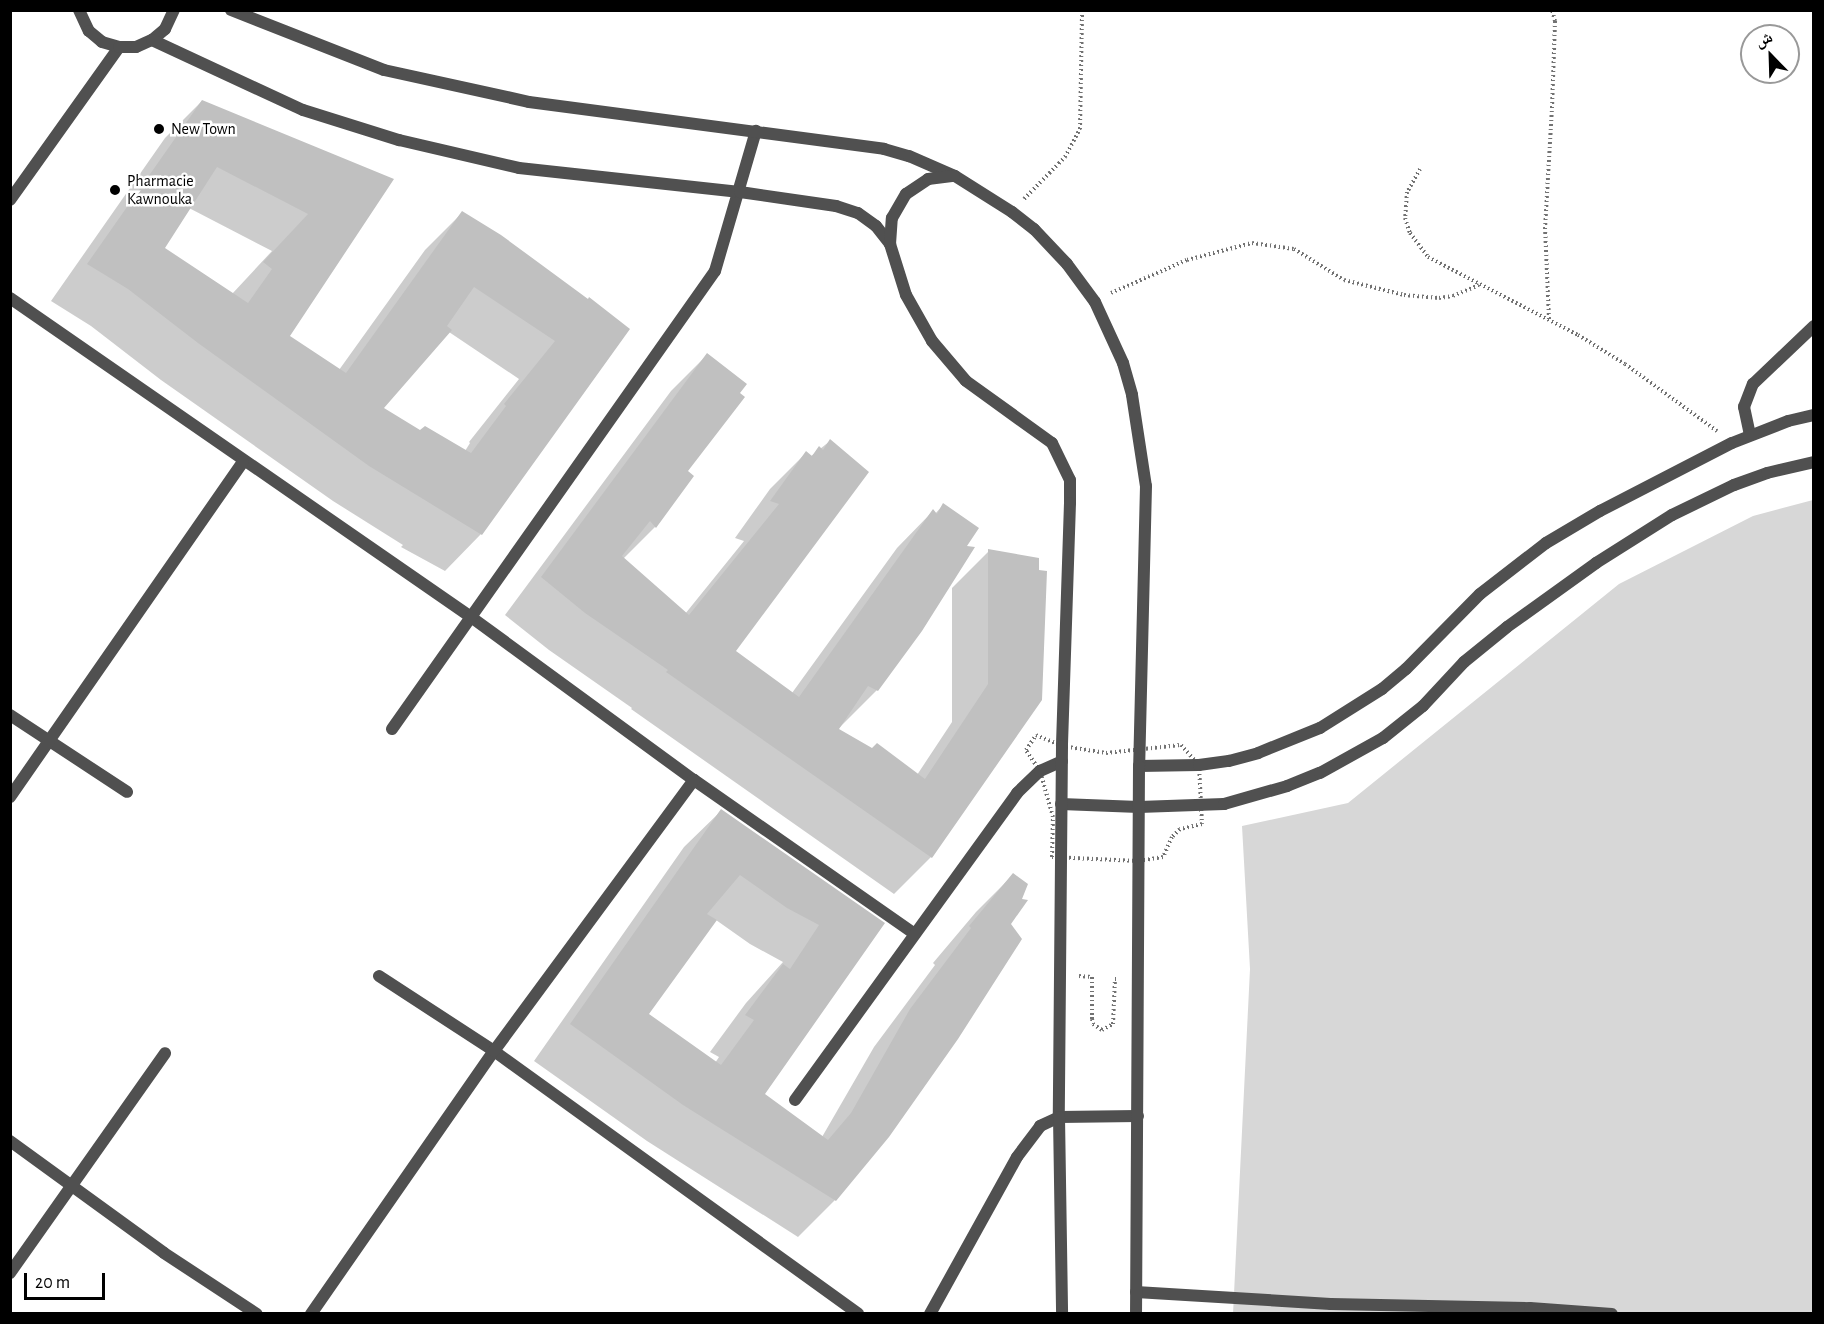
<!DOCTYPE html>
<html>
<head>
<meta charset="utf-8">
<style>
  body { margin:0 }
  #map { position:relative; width:1824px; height:1324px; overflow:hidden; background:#fff; font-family:"Alegreya Sans","Noto Naskh Arabic",sans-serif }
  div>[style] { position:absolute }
  .green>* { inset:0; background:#d7d7d7 }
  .shadow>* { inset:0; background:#0003 }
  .building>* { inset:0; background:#c0c0c0 }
  .path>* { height:4px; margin-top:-2px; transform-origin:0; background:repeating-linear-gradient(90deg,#727272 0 1.5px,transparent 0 4.5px) }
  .minor>* { height:12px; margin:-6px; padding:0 6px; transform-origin:6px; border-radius:6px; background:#505050 }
  .tertiary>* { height:12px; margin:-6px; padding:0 6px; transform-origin:6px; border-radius:6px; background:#505050 }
  .dots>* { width:16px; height:16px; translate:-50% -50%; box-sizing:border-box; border:3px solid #fff; border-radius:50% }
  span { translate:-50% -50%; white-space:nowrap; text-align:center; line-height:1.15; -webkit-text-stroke:5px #fff; paint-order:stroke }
  .poi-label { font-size:16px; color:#000 }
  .left { translate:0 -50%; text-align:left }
  .frame { position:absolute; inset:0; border:12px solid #000; pointer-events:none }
  .north { position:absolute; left:1740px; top:24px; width:60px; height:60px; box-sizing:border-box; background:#fff; border:2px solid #999; border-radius:50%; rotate:337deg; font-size:16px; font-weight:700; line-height:24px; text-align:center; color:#000 }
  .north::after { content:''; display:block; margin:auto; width:21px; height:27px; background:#000; clip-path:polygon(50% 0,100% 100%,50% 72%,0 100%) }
  .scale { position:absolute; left:24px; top:1273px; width:81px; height:27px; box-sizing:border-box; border:3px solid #000; border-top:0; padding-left:8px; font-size:18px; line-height:21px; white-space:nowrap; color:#000; -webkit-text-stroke:4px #fff; paint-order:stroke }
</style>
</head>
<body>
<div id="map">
  <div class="green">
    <i style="clip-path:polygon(1813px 500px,1813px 1313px,1233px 1314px,1250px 969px,1242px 826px,1348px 803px,1619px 584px,1753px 516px)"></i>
  </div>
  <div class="shadow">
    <i style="clip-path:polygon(evenodd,202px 101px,392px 180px,287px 337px,339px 370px,425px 250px,462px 213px,588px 300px,481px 534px,445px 571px,401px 547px,403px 545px,333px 501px,161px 380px,91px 326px,51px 301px,165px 138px,202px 101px,189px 208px,272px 251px,232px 294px,163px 249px,189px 208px,202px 101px,449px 332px,519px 379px,469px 442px,470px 443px,465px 451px,420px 432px,382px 408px,449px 332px)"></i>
    <i style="clip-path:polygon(707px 355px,686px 472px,655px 527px,623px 559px,685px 614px,744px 541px,735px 538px,770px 489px,806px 453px,810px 457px,830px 441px,734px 651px,792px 693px,897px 548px,933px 511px,935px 514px,943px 505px,877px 690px,837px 730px,917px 775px,952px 722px,952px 588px,989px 551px,1037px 559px,931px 857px,894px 894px,631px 709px,632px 708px,549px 650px,505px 615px,671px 391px)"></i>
    <i style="clip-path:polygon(evenodd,721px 811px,883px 924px,763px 1095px,822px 1137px,874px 1047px,935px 965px,933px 963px,976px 912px,1013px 875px,1009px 924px,835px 1200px,798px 1237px,647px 1141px,534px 1061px,684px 847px,721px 811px,716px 920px,750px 944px,783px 962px,746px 1003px,710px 1052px,719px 1057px,715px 1063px,647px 1014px,716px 920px)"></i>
  </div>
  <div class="building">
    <i style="clip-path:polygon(evenodd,202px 100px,394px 179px,290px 336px,346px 373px,462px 211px,501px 235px,588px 299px,589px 297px,630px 329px,482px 535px,369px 466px,198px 343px,128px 289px,87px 264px,202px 100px,217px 167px,308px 214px,263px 262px,272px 269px,248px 303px,165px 248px,217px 167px,202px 100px,474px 287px,555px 341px,504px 404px,506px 406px,471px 453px,425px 426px,420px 430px,384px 408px,452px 330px,447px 326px,474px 287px)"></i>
    <i style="clip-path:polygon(707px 353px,747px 384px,740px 393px,745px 397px,688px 471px,694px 476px,656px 528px,650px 521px,622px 556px,689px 615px,779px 504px,770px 501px,806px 451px,812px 456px,819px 446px,823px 450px,830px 439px,869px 472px,736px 651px,799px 697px,933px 509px,937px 514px,943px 503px,979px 528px,967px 546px,975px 547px,922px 631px,878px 691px,868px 686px,839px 729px,872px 748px,877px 743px,925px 779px,988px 684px,988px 549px,1039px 558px,1039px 570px,1047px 571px,1042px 700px,932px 858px,666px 672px,668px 670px,585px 613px,541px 577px)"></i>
    <i style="clip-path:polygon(evenodd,721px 809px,885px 923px,765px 1094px,828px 1140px,851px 1113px,910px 1009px,971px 928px,969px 926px,1013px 873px,1028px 884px,1022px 899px,1028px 900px,1011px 924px,1022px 939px,958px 1039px,889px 1137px,836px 1201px,683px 1105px,570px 1024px,721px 809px,740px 875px,787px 908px,819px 925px,790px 969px,783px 964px,745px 1015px,754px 1020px,721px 1065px,649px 1014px,717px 920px,707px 914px,740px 875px)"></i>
  </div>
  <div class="path">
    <i style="left:1420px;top:169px;width:26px;rotate:119deg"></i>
    <i style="left:1407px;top:192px;width:26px;rotate:94deg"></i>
    <i style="left:1405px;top:218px;width:16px;rotate:72deg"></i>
    <i style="left:1410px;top:233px;width:30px;rotate:53deg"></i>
    <i style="left:1428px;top:257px;width:169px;rotate:27.5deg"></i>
    <i style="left:1578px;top:335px;width:55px;rotate:31.7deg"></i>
    <i style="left:1625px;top:364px;width:114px;rotate:36.1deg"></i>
    <i style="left:1024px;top:199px;width:59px;rotate:-45.7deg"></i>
    <i style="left:1065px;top:157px;width:32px;rotate:-62deg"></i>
    <i style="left:1080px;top:129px;width:119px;rotate:-89deg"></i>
    <i style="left:1111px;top:293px;width:83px;rotate:-23.5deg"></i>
    <i style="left:1187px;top:260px;width:67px;rotate:-14.7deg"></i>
    <i style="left:1252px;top:243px;width:42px;rotate:8.1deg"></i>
    <i style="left:1294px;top:249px;width:59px;rotate:31.8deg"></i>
    <i style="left:1344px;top:280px;width:62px;rotate:14deg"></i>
    <i style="left:1404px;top:295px;width:35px;rotate:5deg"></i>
    <i style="left:1439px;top:298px;width:14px;rotate:-8deg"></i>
    <i style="left:1453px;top:296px;width:28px;rotate:-23deg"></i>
    <i style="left:1549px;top:319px;width:90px;rotate:-92.5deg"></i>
    <i style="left:1545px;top:229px;width:121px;rotate:-86.7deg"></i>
    <i style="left:1552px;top:108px;width:87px;rotate:-88deg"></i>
    <i style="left:1555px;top:21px;width:11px;rotate:-105deg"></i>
    <i style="left:1036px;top:735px;width:28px;rotate:23deg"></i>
    <i style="left:1062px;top:746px;width:45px;rotate:9deg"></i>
    <i style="left:1106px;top:753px;width:75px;rotate:-6.1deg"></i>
    <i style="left:1181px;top:745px;width:27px;rotate:48deg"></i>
    <i style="left:1199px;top:765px;width:59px;rotate:87.1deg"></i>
    <i style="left:1202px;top:824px;width:23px;rotate:167deg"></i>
    <i style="left:1180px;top:829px;width:11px;rotate:135deg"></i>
    <i style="left:1172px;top:837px;width:22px;rotate:114deg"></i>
    <i style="left:1163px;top:857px;width:25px;rotate:171deg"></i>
    <i style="left:1138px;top:861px;width:86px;rotate:-177.3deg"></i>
    <i style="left:1052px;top:857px;width:40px;rotate:-88.6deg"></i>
    <i style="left:1053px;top:817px;width:48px;rotate:-105.8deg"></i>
    <i style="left:1040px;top:771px;width:25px;rotate:-124deg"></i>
    <i style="left:1026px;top:750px;width:18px;rotate:-56deg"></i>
    <i style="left:1079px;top:976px;width:13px;rotate:4deg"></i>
    <i style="left:1092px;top:977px;width:42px;rotate:90deg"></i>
    <i style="left:1092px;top:1019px;width:5px;rotate:79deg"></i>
    <i style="left:1093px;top:1024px;width:11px;rotate:34deg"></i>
    <i style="left:1102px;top:1030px;width:13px;rotate:-29deg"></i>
    <i style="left:1113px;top:1024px;width:45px;rotate:-87.5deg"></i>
    <i style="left:1115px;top:979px;width:4px"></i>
  </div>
  <div class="minor">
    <i style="left:10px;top:200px;width:188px;rotate:-54.5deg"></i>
    <i style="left:10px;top:298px;width:561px;rotate:34.68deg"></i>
    <i style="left:471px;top:617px;width:276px;rotate:36.2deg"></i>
    <i style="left:694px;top:780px;width:269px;rotate:34.9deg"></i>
    <i style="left:1750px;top:435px;width:29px;rotate:-102deg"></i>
    <i style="left:1744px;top:407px;width:25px;rotate:-69deg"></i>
    <i style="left:1753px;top:384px;width:84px;rotate:-43.6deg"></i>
    <i style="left:10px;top:715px;width:140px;rotate:33.3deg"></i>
    <i style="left:392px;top:729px;width:560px;rotate:-54.81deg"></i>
    <i style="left:715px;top:271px;width:146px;rotate:-73.7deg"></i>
    <i style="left:1139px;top:766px;width:60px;rotate:-1deg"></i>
    <i style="left:1199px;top:765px;width:30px;rotate:-8deg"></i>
    <i style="left:1229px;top:761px;width:30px;rotate:-15deg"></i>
    <i style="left:1258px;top:753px;width:67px;rotate:-22deg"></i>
    <i style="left:1320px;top:728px;width:73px;rotate:-32.2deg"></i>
    <i style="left:1382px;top:689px;width:31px;rotate:-40deg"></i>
    <i style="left:1406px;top:669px;width:105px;rotate:-45.4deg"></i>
    <i style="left:1480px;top:594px;width:83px;rotate:-37.7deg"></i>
    <i style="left:1546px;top:543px;width:63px;rotate:-30.7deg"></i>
    <i style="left:1600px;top:511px;width:148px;rotate:-27.3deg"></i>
    <i style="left:1732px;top:443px;width:60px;rotate:-21.4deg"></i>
    <i style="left:1788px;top:421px;width:27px;rotate:-13deg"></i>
    <i style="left:10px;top:797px;width:408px;rotate:-55.2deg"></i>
    <i style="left:1061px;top:804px;width:78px;rotate:2.2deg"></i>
    <i style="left:1139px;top:807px;width:85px;rotate:-2deg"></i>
    <i style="left:1224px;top:804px;width:66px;rotate:-15.9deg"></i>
    <i style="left:1287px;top:786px;width:35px;rotate:-22deg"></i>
    <i style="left:1320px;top:773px;width:72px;rotate:-29.1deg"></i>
    <i style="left:1383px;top:738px;width:51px;rotate:-38.7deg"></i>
    <i style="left:1423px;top:706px;width:60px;rotate:-47deg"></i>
    <i style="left:1464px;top:662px;width:55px;rotate:-39.1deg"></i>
    <i style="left:1507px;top:627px;width:110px;rotate:-35.7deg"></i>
    <i style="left:1596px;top:563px;width:90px;rotate:-32.3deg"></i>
    <i style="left:1672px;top:515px;width:69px;rotate:-25.8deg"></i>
    <i style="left:1734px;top:485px;width:35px;rotate:-20deg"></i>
    <i style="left:1767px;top:473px;width:48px;rotate:-13.2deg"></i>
    <i style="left:379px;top:976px;width:137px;rotate:33.1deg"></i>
    <i style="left:494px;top:1051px;width:449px;rotate:35.8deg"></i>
    <i style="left:795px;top:1100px;width:379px;rotate:-54.1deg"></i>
    <i style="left:1017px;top:793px;width:32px;rotate:-44deg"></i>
    <i style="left:1040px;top:771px;width:24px;rotate:-24deg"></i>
    <i style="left:10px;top:1141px;width:190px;rotate:36deg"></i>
    <i style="left:164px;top:1253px;width:111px;rotate:33.3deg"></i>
    <i style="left:10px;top:1273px;width:269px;rotate:-54.8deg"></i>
    <i style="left:1136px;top:1292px;width:195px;rotate:3.5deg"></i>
    <i style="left:1331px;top:1304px;width:199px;rotate:1.2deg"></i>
    <i style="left:1530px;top:1308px;width:82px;rotate:4.2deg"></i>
    <i style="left:311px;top:1314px;width:320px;rotate:-55.2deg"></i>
    <i style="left:494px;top:1051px;width:337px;rotate:-53.6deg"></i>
    <i style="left:930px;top:1314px;width:179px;rotate:-61deg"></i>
    <i style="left:1017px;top:1157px;width:39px;rotate:-53deg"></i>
    <i style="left:1040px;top:1126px;width:21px;rotate:-25deg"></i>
    <i style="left:1059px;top:1117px;width:79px;rotate:-0.7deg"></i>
  </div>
  <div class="tertiary">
    <i style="left:79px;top:10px;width:23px;rotate:65deg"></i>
    <i style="left:89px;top:31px;width:17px;rotate:40deg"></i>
    <i style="left:102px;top:42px;width:18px;rotate:16deg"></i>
    <i style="left:119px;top:47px;width:17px"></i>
    <i style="left:136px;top:47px;width:17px;rotate:-24deg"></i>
    <i style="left:152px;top:40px;width:17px;rotate:-40deg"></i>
    <i style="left:165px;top:29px;width:21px;rotate:-65deg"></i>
    <i style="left:231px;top:10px;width:164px;rotate:21.4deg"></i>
    <i style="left:384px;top:70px;width:148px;rotate:12.4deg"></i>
    <i style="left:529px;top:102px;width:358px;rotate:7.5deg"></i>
    <i style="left:884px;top:149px;width:26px;rotate:16deg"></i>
    <i style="left:909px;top:156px;width:50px;rotate:23.5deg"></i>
    <i style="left:955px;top:176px;width:67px;rotate:32.3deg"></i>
    <i style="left:1012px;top:212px;width:28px;rotate:38deg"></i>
    <i style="left:1034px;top:229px;width:48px;rotate:46.7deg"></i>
    <i style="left:1067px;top:264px;width:47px;rotate:53.6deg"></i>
    <i style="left:1095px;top:302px;width:67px;rotate:65.3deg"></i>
    <i style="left:1123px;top:363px;width:33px;rotate:74deg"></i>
    <i style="left:1132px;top:395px;width:92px;rotate:81.3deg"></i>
    <i style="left:1146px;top:486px;width:280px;rotate:91.4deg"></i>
    <i style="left:1139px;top:766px;width:548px;rotate:90.31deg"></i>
    <i style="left:152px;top:40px;width:166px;rotate:24.9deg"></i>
    <i style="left:303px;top:110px;width:101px;rotate:17.4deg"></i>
    <i style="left:399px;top:140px;width:123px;rotate:13.1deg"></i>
    <i style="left:519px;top:168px;width:222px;rotate:6.2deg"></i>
    <i style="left:740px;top:192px;width:97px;rotate:8.3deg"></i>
    <i style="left:836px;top:206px;width:23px;rotate:18deg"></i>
    <i style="left:858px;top:213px;width:22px;rotate:36deg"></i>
    <i style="left:876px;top:226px;width:23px;rotate:52deg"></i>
    <i style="left:890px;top:244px;width:53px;rotate:72.6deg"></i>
    <i style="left:906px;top:295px;width:53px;rotate:60.5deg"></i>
    <i style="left:932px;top:341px;width:52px;rotate:49.6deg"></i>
    <i style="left:966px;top:381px;width:106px;rotate:35.8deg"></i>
    <i style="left:1052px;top:443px;width:41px;rotate:64.1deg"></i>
    <i style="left:1070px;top:480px;width:23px;rotate:90deg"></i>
    <i style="left:1070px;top:503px;width:243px;rotate:91.9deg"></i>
    <i style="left:1062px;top:746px;width:371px;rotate:90.5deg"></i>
    <i style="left:1059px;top:1117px;width:197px;rotate:89.1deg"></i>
    <i style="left:890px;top:244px;width:26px;rotate:-86deg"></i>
    <i style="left:892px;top:218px;width:28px;rotate:-60deg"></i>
    <i style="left:906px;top:194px;width:27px;rotate:-34deg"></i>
    <i style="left:928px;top:179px;width:26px;rotate:-7deg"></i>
  </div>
  <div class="dots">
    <i style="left:159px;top:129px;background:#000"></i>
    <i style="left:115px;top:190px;background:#000"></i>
  </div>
  <div class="poi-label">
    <span class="left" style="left:171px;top:129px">New Town</span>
    <span class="left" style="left:127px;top:190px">Pharmacie<br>Kawnouka</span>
  </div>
  <div class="frame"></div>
  <div class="north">ش</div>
  <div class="scale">20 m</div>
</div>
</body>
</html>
